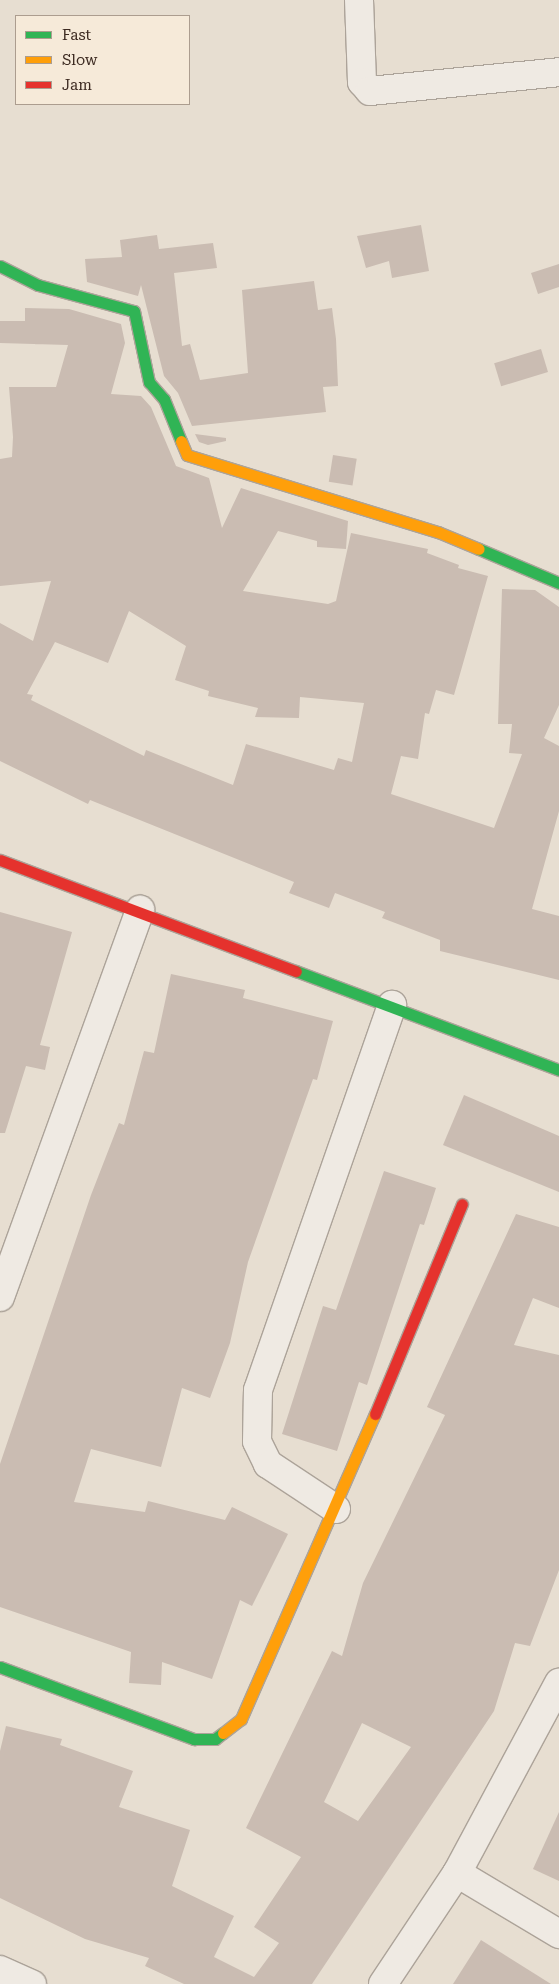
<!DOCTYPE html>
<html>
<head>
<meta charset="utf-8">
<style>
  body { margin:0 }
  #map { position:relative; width:559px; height:1984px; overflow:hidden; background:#e7ded1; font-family:"Roboto Serif",serif }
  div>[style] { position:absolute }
  .building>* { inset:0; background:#cabcb2; transform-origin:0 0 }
  .roads { filter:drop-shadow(1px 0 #aca399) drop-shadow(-1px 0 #aca399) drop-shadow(0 1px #aca399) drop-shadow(0 -1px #aca399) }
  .street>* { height:28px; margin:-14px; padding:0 14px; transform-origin:14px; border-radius:14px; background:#efeae3 }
  .fast>* { height:11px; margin:-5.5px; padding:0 5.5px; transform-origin:5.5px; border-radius:5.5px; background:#30b455 }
  .slow>* { height:11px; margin:-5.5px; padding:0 5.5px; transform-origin:5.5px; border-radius:5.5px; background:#ff9f0a }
  .jam>* { height:11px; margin:-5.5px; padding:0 5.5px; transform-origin:5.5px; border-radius:5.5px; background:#e5322d }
  span { translate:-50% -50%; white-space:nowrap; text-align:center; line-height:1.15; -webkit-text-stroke:4.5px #f6ead9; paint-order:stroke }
  .legend { position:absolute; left:15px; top:15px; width:175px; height:90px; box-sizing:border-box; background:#f6ead9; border:1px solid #ac9d8f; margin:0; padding:6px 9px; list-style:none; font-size:15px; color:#3c2a21 }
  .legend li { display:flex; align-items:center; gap:10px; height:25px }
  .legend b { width:25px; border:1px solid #ac9d8f }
</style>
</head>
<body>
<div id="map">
  <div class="building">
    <i style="clip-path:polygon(421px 225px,429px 271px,392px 278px,389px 261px,366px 268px,357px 236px)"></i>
    <i style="clip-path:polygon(157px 235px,159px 249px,213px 243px,217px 268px,174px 273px,182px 346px,190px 344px,200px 380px,248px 373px,242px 290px,314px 281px,318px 310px,332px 308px,336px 339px,338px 386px,323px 387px,326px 412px,192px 426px,178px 393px,164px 376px,141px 285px,138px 296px,87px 282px,85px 259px,122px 257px,120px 240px)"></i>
    <i style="clip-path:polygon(559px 264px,559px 287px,538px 294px,531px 273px)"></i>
    <i style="clip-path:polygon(evenodd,25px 308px,69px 309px,121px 324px,125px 343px,111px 394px,141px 396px,151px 407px,176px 466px,209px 478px,222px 528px,241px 488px,348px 521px,346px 549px,317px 547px,317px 541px,278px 531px,243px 591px,328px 604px,336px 601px,351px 533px,428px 549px,427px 553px,459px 565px,458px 568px,488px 576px,454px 695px,436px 690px,429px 714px,425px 713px,418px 759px,401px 756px,391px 794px,494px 828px,522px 754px,509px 753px,512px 724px,498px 724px,502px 589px,535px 590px,559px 607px,559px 705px,544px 738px,559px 746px,559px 811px,532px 909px,559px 916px,559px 980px,440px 951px,440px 940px,382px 918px,385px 912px,335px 893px,329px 908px,289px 893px,294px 882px,90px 800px,88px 804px,0 761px,0 623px,33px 641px,51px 581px,0 586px,0 459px,12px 457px,13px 437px,9px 387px,56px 387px,68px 345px,0 343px,0 321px,25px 321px,25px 308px,129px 611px,186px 646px,175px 680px,209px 691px,208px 696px,258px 708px,255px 717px,299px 718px,300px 697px,364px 703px,352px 762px,338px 758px,334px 770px,246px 744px,233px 785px,146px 750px,144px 756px,31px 700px,33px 695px,27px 694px,55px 642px,108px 663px,129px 611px)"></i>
    <i style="left:541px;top:349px;width:24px;height:49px;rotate:73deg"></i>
    <i style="clip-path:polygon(195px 434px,226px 438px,226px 441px,208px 445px,199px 442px)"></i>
    <i style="left:333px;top:455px;width:24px;height:27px;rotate:9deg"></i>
    <i style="clip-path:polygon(0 912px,72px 932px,40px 1045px,50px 1047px,45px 1070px,26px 1066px,5px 1133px,0 1133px)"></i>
    <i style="clip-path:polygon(171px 974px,245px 990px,243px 998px,333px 1021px,317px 1080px,313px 1079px,248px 1262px,230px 1343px,210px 1398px,182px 1388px,161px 1467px,91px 1449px,74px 1502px,145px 1512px,148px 1501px,225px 1520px,232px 1507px,288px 1534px,252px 1606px,240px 1600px,212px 1679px,162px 1662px,161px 1685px,129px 1683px,131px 1652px,0 1607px,0 1464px,91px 1195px,119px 1123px,124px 1125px,144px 1051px,154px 1053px)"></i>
    <i style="clip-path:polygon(464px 1095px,559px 1136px,559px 1192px,443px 1145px)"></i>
    <i style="clip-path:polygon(384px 1171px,436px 1188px,424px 1225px,420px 1224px,367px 1385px,359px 1382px,337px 1451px,282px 1434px,323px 1306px,336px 1310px)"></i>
    <i style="clip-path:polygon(evenodd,516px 1214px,559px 1227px,559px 1308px,533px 1298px,514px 1345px,559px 1355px,559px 1570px,530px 1646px,515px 1643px,494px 1711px,312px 1984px,184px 1984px,145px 1966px,149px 1958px,85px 1939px,0 1898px,0 1751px,6px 1726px,62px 1739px,60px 1745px,133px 1771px,119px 1807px,190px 1830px,172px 1886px,234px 1916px,214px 1957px,254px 1977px,279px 1943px,254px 1927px,301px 1857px,246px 1828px,332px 1651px,342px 1656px,363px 1583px,445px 1415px,427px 1407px,516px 1214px,362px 1723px,411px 1747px,358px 1821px,324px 1802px,362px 1723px)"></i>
    <i style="clip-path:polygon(559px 1812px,559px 1881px,533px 1869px)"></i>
    <i style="clip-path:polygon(481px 1940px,551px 1984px,453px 1984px)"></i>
  </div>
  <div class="roads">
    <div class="street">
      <i style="left:359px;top:0;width:82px;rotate:87.9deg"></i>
      <i style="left:362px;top:82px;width:12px;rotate:48deg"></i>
      <i style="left:370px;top:91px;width:190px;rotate:-5.7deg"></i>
      <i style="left:0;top:1297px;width:412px;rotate:-70.1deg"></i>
      <i style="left:336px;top:1509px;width:82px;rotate:-146.5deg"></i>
      <i style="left:268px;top:1464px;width:25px;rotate:-116deg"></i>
      <i style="left:257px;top:1441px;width:51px;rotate:-88.9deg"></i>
      <i style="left:258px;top:1390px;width:408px;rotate:-70.8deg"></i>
      <i style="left:457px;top:1873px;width:119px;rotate:30.9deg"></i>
      <i style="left:0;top:1970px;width:35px;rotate:24deg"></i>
      <i style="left:383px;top:1984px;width:133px;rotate:-56.3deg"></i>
      <i style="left:457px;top:1873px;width:216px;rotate:-61.8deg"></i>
    </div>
    <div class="fast">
      <i style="left:0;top:266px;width:42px;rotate:26.6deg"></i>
      <i style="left:38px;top:285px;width:99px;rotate:15.2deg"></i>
      <i style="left:134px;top:311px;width:73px;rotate:78.1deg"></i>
      <i style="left:149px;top:382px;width:23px;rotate:49deg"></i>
      <i style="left:164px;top:399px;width:45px;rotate:68deg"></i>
      <i style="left:479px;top:549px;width:87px;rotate:23deg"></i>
      <i style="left:296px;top:971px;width:281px;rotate:20.6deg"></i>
      <i style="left:0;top:1667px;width:207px;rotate:20.4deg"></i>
      <i style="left:194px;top:1739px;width:21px"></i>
      <i style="left:215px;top:1739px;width:10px;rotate:-37deg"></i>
    </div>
    <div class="slow">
      <i style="left:181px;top:441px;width:15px;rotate:67deg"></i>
      <i style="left:187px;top:455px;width:263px;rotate:17.1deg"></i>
      <i style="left:438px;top:532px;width:44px;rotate:22.5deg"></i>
      <i style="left:223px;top:1733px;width:23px;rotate:-38deg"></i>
      <i style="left:241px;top:1719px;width:333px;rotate:-66.3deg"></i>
    </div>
    <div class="jam">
      <i style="left:0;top:860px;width:316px;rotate:20.6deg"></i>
      <i style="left:375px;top:1414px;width:227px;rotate:-67.5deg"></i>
    </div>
  </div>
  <ul class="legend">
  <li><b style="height:6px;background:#30b455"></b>Fast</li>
  <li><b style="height:6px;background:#ff9f0a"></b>Slow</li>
  <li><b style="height:6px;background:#e5322d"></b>Jam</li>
  </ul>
</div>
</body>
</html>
